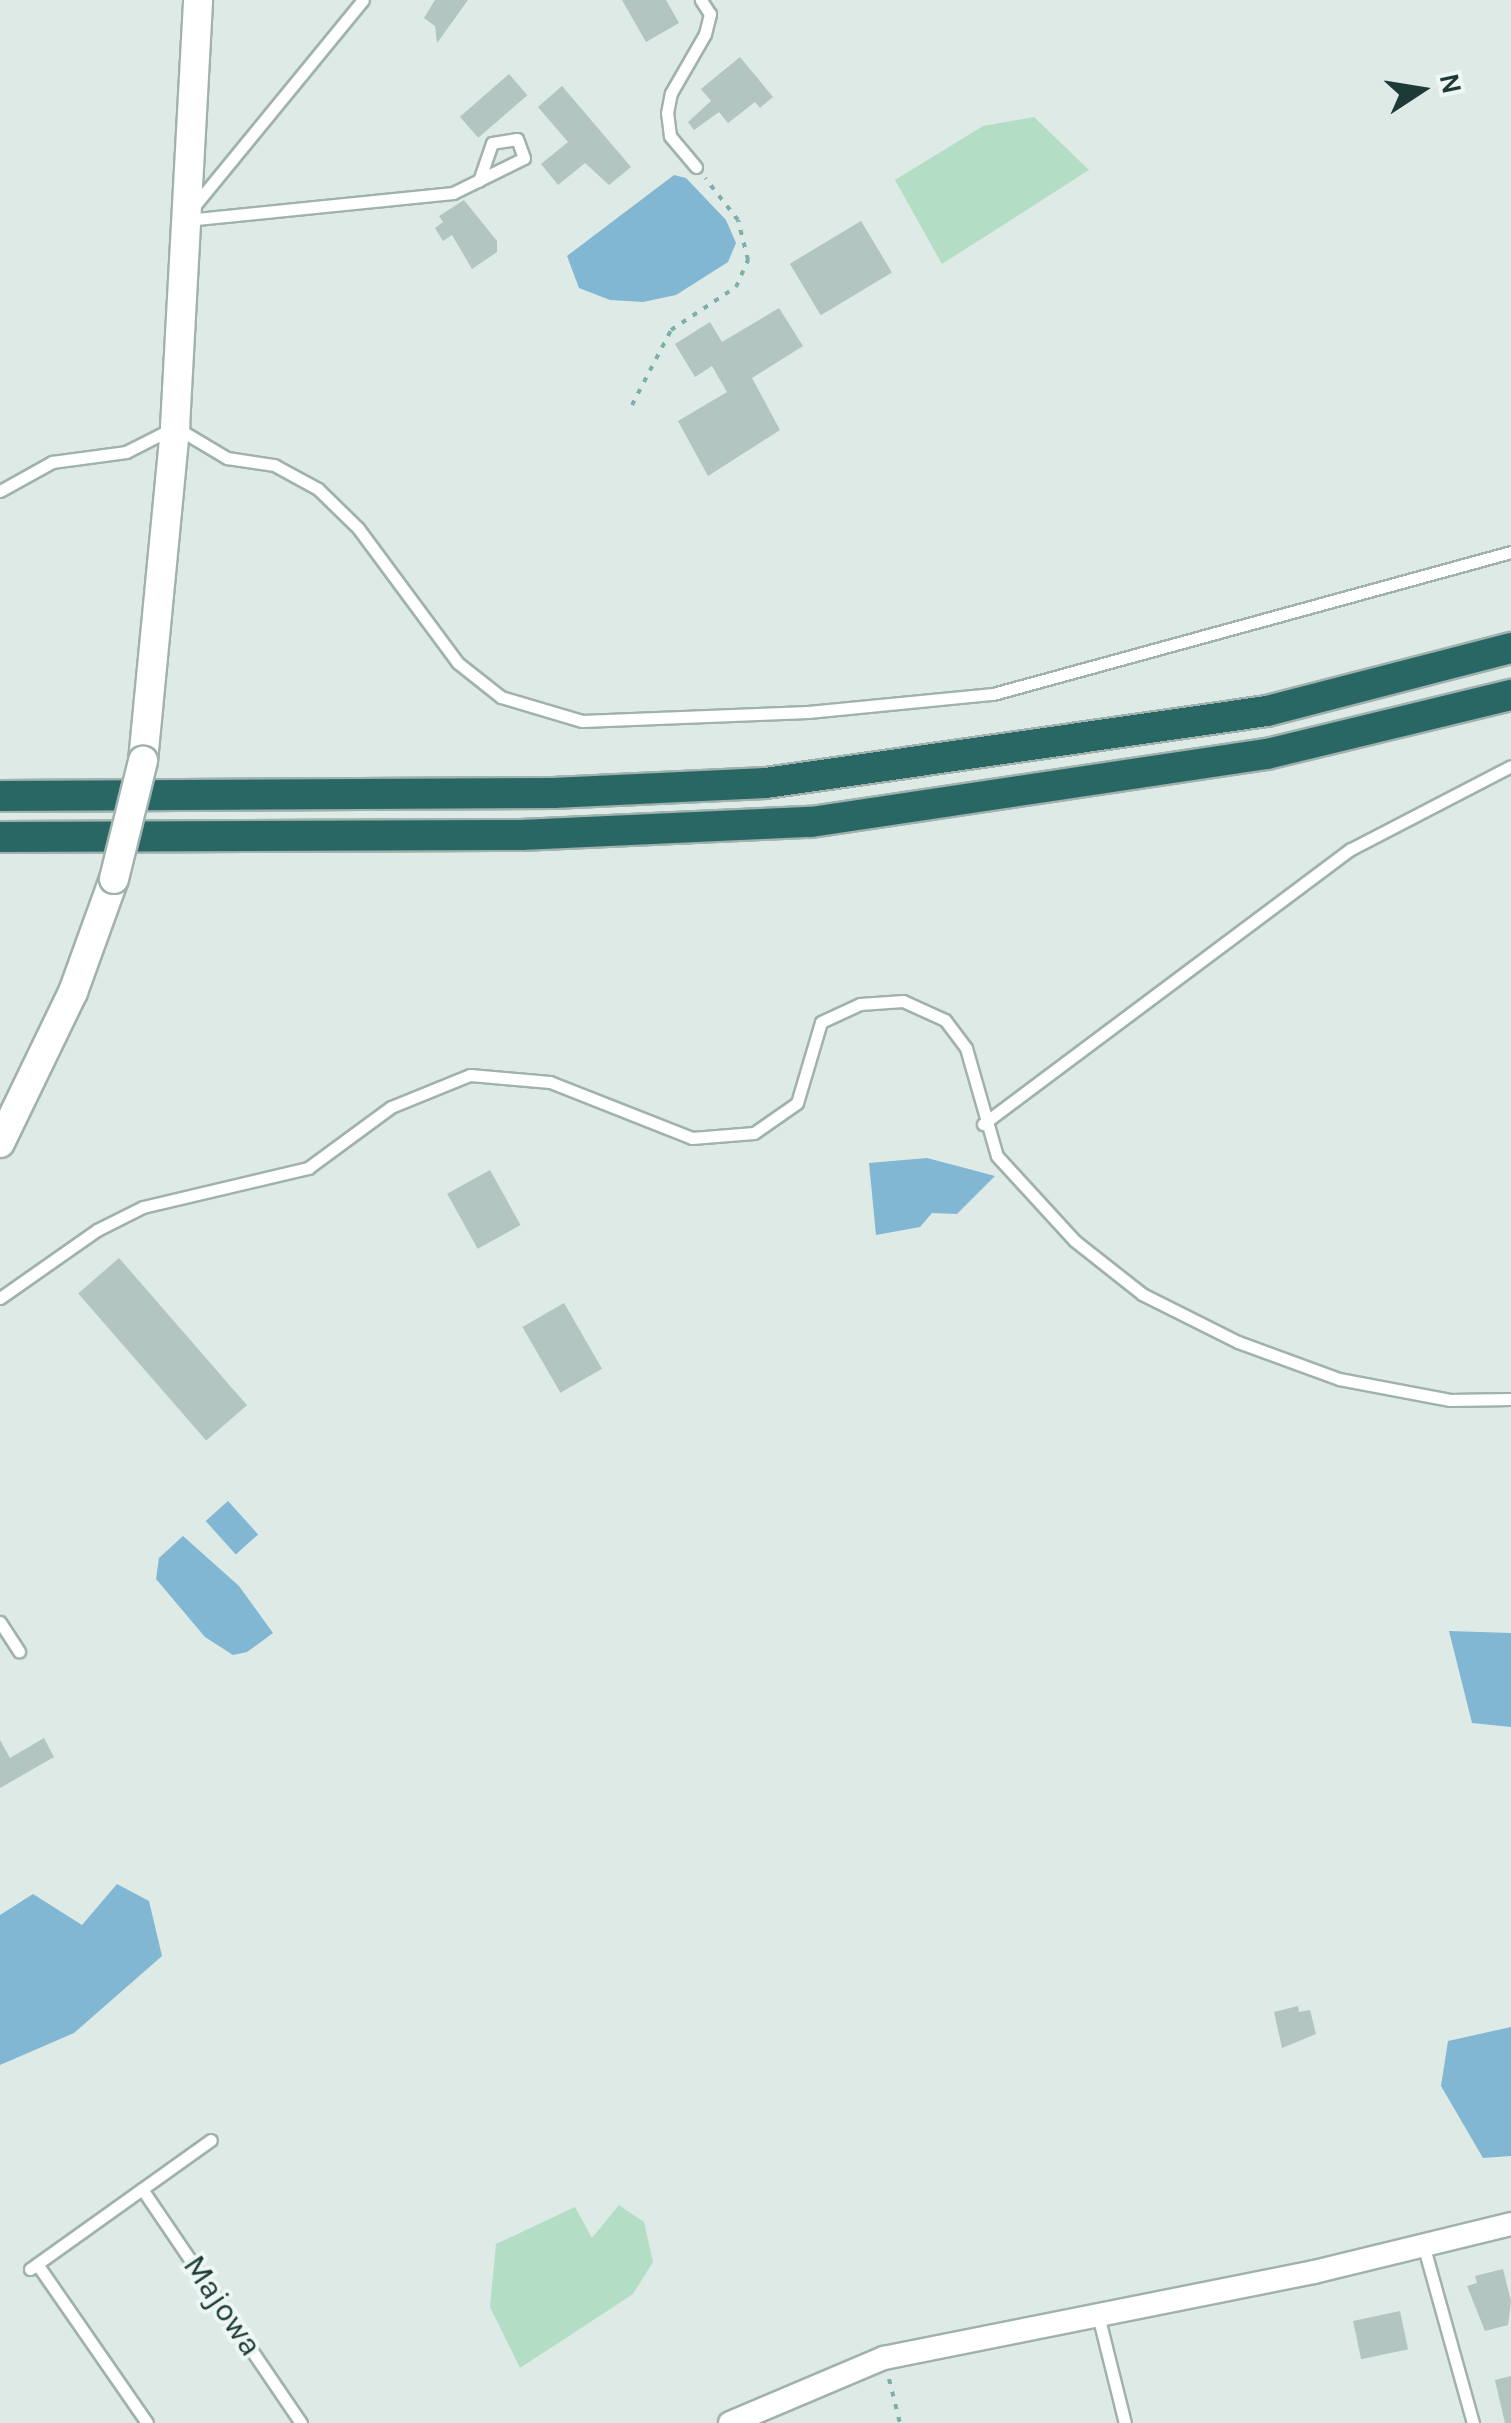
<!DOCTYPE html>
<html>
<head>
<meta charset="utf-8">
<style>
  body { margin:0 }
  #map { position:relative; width:1511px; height:2423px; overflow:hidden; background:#ddeae6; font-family:Karla,sans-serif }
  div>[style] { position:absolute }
  .green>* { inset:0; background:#b4ddc6 }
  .water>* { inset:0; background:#81b7d2; transform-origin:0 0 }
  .building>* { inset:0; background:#b2c5c0; transform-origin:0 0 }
  .path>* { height:4px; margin-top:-2px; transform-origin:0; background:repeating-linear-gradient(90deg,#7cafa8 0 5px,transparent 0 13px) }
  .roads { filter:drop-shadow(2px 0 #a0b2ae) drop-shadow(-2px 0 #a0b2ae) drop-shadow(0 2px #a0b2ae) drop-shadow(0 -2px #a0b2ae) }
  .service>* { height:11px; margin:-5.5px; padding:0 5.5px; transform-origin:5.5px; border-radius:5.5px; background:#fff }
  .minor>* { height:22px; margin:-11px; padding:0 11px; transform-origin:11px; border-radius:11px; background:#fff }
  .tertiary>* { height:28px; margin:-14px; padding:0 14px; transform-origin:14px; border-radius:14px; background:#fff }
  .motorway>* { height:30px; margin:-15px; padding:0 15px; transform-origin:15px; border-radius:15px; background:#296765 }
  .bridges { filter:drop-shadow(2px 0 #a0b2ae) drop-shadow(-2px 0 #a0b2ae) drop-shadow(0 2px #a0b2ae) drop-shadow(0 -2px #a0b2ae) }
  .tertiary-bridge>* { height:28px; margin:-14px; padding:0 14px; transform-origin:14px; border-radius:14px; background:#fff }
  span { translate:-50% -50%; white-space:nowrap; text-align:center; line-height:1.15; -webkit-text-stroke:8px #edf7f4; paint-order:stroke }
  .street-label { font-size:32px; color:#1e3a37 }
  .north { position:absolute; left:1371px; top:40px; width:100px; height:100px; -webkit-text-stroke:8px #edf7f4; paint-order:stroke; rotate:78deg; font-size:28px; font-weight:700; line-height:40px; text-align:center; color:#1e3a37 }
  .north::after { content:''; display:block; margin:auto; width:35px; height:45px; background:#1e3a37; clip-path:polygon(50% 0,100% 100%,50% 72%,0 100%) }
</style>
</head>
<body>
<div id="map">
  <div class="green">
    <i style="clip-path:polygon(1034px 117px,1089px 170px,942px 264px,895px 180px,983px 126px)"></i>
    <i style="clip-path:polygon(619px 2205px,644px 2222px,653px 2262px,633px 2294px,520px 2368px,490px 2307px,496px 2244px,575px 2207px,592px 2238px)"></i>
  </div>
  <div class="water">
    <i style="clip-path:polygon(674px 175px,686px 178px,726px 220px,736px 243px,728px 262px,676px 295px,643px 302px,610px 300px,579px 288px,567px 256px)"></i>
    <i style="clip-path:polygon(927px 1158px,995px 1176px,957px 1214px,932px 1213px,920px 1227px,876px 1235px,869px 1163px)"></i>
    <i style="left:228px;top:1501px;width:45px;height:30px;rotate:48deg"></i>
    <i style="clip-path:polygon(183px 1536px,239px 1586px,273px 1633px,247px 1652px,233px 1655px,205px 1637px,156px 1579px,159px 1558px)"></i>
    <i style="clip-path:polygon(1449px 1631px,1511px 1633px,1511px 1727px,1472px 1723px)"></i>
    <i style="clip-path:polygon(117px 1884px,149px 1901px,162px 1956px,74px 2033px,0 2065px,0 1915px,33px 1894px,82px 1925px)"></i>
    <i style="clip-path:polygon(1511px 2027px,1511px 2156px,1483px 2158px,1441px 2086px,1448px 2041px)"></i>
  </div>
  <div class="building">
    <i style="clip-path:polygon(435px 0,468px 0,437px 43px,435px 26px,424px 18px)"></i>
    <i style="clip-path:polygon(622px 0,666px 0,679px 23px,646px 42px)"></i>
    <i style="clip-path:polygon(740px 57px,773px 97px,760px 108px,755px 102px,728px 123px,719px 112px,694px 130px,688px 122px,711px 101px,701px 89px)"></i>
    <i style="left:509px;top:74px;width:28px;height:65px;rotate:49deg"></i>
    <i style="clip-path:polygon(562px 86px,631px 167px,609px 185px,585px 163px,558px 185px,541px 164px,568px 142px,538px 107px)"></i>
    <i style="clip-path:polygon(464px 200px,497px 241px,497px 252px,472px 269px,452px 235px,443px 241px,435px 228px,443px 222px,439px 216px)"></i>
    <i style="left:861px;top:221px;width:60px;height:83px;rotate:59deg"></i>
    <i style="clip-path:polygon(779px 308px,803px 346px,752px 378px,780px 430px,708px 476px,678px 421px,727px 392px,712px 366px,695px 377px,675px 344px,710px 322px,722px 342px)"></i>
    <i style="left:490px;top:1170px;width:63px;height:49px;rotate:61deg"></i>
    <i style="left:119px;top:1258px;width:195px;height:54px;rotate:49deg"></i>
    <i style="left:564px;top:1303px;width:76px;height:48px;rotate:60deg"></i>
    <i style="clip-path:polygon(44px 1738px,54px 1757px,0 1788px,0 1740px,10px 1758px)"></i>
    <i style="clip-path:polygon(1298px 2006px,1299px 2012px,1310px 2010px,1316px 2034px,1282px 2048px,1274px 2012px)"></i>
    <i style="clip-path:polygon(1503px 2269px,1511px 2301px,1508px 2325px,1485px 2331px,1467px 2286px,1477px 2283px,1475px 2276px)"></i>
    <i style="left:1400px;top:2311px;width:39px;height:48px;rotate:78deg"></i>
    <i style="clip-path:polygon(1511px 2376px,1511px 2423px,1505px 2423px,1495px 2380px)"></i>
  </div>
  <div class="path">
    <i style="left:632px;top:405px;width:85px;rotate:-62.5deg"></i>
    <i style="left:671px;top:330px;width:78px;rotate:-33.5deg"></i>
    <i style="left:736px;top:287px;width:30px;rotate:-66deg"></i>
    <i style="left:748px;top:260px;width:41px;rotate:-104deg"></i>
    <i style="left:738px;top:220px;width:53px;rotate:-128.2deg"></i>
    <i style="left:889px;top:2379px;width:45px;rotate:76deg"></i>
  </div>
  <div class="roads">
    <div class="service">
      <i style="left:696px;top:167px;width:40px;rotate:-130deg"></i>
      <i style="left:670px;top:136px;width:23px;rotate:-97deg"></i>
      <i style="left:667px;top:113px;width:20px;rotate:-79deg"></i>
      <i style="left:671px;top:93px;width:68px;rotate:-60deg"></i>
      <i style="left:705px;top:34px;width:21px;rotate:-76deg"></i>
      <i style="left:710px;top:14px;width:17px;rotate:-123deg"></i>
      <i style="left:191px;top:210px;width:271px;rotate:-50.7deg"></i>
      <i style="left:187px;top:220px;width:267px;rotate:-5.8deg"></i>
      <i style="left:453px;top:193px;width:79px;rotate:-26.2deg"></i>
      <i style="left:524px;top:158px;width:20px;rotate:-110deg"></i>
      <i style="left:517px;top:139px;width:25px;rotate:171deg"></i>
      <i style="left:492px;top:143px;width:40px;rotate:108.9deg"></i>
      <i style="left:0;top:491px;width:60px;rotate:-29.1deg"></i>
      <i style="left:52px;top:462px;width:75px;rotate:-7.7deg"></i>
      <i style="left:126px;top:452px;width:55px;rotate:-27deg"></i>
      <i style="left:175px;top:427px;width:61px;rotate:30.8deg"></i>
      <i style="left:227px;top:458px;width:48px;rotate:8.5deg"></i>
      <i style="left:274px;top:465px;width:50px;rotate:28.6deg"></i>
      <i style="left:318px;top:489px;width:56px;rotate:44.3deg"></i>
      <i style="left:358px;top:528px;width:168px;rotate:53.5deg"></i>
      <i style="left:458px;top:663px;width:55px;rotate:38.3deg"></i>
      <i style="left:501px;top:697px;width:84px;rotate:16.5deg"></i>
      <i style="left:582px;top:721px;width:226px;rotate:-2.3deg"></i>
      <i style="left:808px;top:712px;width:186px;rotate:-5.6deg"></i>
      <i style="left:993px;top:694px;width:537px;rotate:-15.33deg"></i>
      <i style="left:983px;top:1124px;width:459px;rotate:-36.8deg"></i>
      <i style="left:1351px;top:849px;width:180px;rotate:-27.4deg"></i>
      <i style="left:0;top:1298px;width:118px;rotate:-35deg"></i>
      <i style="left:97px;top:1230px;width:51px;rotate:-26.6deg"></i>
      <i style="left:143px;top:1207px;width:170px;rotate:-13.3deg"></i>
      <i style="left:308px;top:1168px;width:103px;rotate:-36.3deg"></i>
      <i style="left:391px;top:1107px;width:85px;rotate:-22.1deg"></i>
      <i style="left:470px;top:1075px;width:80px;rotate:5deg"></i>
      <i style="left:550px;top:1082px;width:153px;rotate:21.5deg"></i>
      <i style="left:692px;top:1138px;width:62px;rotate:-4.6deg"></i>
      <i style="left:754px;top:1133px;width:52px;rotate:-34.9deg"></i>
      <i style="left:797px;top:1103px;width:84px;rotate:-73.5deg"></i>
      <i style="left:821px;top:1022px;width:43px;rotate:-24.8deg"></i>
      <i style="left:860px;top:1004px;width:43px;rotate:-4deg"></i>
      <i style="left:903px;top:1001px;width:46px;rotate:24.3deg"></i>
      <i style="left:945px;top:1020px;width:35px;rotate:53deg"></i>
      <i style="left:966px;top:1048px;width:112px;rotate:74deg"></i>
      <i style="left:997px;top:1156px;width:115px;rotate:47.5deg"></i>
      <i style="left:1075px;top:1241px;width:85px;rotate:38.3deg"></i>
      <i style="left:1142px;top:1294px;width:107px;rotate:26.6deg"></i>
      <i style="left:1238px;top:1342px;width:108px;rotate:20.1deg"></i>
      <i style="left:1339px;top:1379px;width:113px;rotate:10.7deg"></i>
      <i style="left:1450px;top:1400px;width:61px;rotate:-0.9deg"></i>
      <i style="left:0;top:1622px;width:35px;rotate:57deg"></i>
      <i style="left:142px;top:2189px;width:283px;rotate:55.8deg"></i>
      <i style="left:1423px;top:2244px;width:186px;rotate:74.4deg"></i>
      <i style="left:37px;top:2264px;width:193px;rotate:55.3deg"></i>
      <i style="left:30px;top:2269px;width:222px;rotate:-35.5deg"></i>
      <i style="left:1098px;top:2315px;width:111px;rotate:76deg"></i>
    </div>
    <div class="minor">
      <i style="left:730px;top:2423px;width:167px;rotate:-22.9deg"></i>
      <i style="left:884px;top:2358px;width:439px;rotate:-11.3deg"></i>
      <i style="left:1314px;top:2272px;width:203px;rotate:-13.7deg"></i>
    </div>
    <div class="tertiary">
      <i style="left:143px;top:761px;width:336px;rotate:-84.5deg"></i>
      <i style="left:175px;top:427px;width:428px;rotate:-86.9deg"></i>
      <i style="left:0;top:1143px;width:168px;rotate:-64.2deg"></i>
      <i style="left:73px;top:992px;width:120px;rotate:-70.1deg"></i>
    </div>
    <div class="motorway">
      <i style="left:0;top:796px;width:553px;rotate:-0.31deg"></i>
      <i style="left:553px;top:793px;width:213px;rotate:-2.7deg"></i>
      <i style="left:766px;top:783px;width:506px;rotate:-8.18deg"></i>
      <i style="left:1267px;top:711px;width:252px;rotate:-14.5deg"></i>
      <i style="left:0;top:837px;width:521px;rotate:-0.22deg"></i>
      <i style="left:521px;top:835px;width:290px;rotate:-2.6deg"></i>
      <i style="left:811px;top:822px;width:461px;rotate:-8.5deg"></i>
      <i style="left:1267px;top:754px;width:251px;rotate:-13.6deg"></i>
    </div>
  </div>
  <div class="bridges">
    <div class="tertiary-bridge">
      <i style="left:114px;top:879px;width:122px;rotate:-76.2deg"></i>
    </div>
  </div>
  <div class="street-label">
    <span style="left:222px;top:2306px;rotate:56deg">Majowa</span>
  </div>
  <div class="north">N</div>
</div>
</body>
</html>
